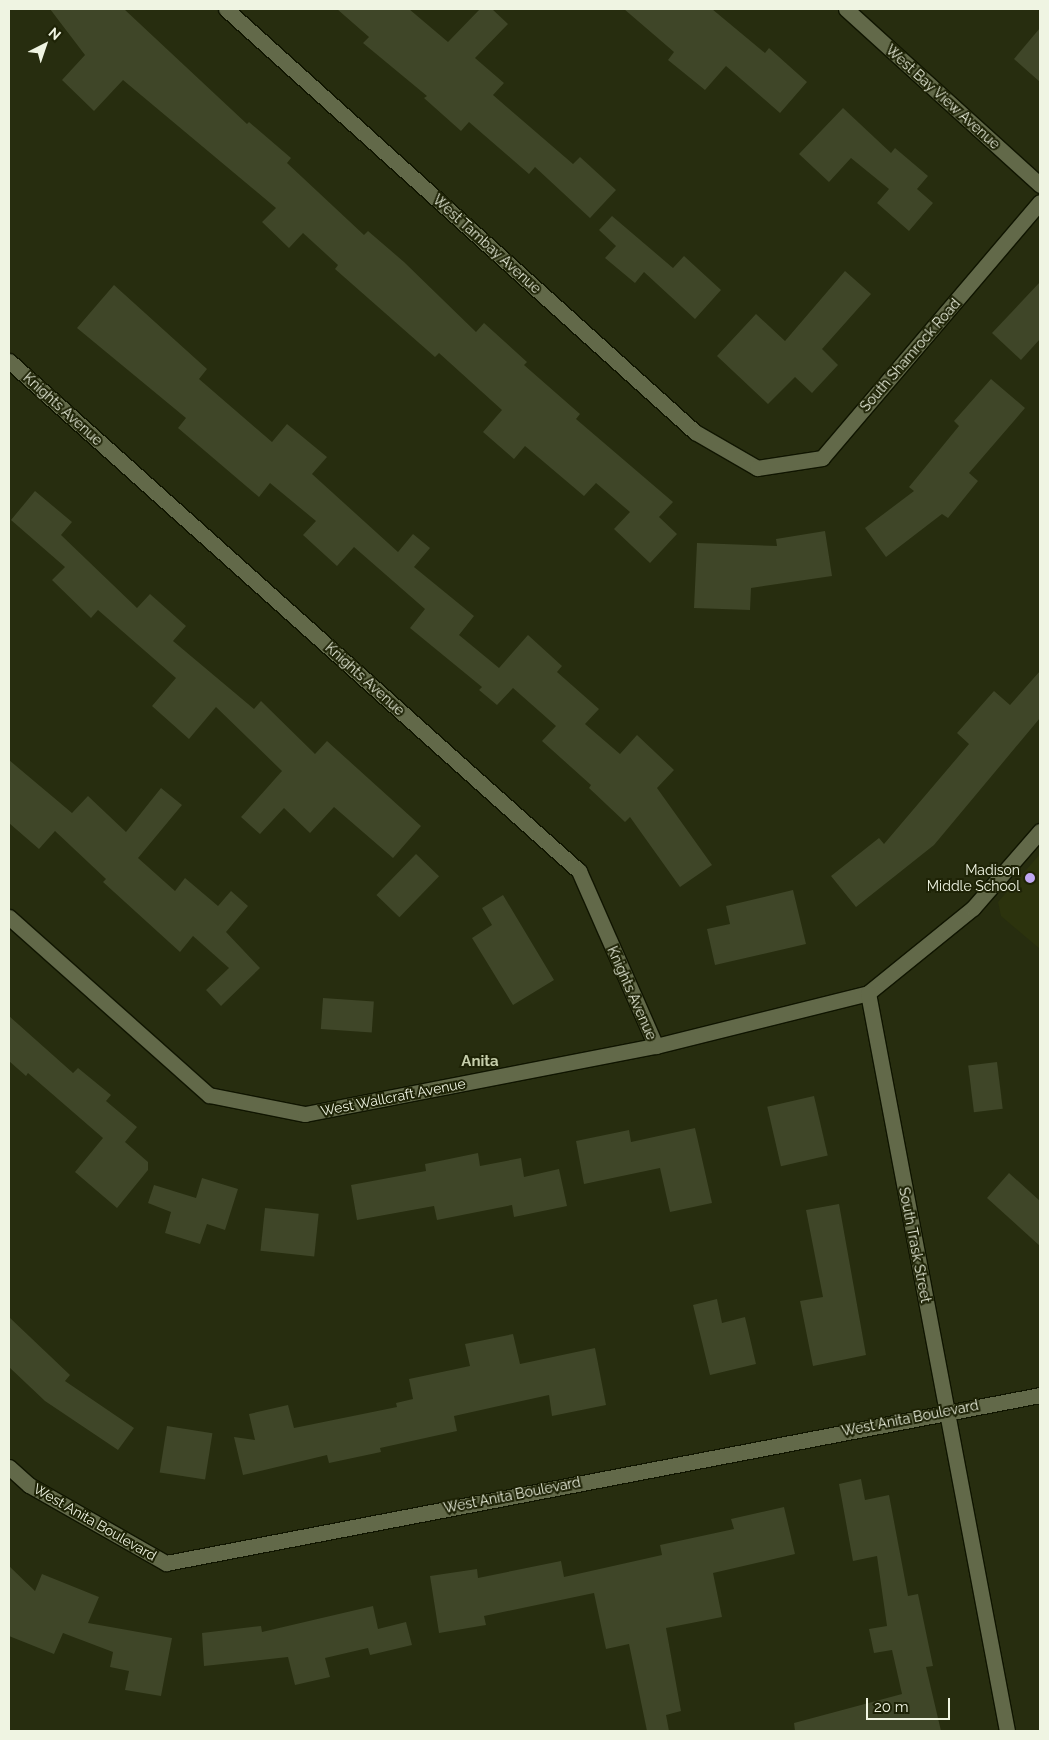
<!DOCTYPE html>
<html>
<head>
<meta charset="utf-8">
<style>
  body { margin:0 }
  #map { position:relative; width:1049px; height:1740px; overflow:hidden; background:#272d0f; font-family:Raleway,sans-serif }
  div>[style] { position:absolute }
  .built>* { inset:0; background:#2c330d }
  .building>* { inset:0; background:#3f4628; transform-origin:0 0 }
  .roads { filter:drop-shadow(1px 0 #101500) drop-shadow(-1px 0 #101500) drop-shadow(0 1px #101500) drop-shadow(0 -1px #101500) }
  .street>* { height:15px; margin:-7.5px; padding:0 7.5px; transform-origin:7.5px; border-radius:7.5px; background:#626949 }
  .dots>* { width:14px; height:14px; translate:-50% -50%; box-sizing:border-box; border:2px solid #1e2306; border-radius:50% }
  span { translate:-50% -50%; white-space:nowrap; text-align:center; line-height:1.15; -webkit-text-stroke:4px #1e2306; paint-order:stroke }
  .street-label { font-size:14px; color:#eff4e2 }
  .poi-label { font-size:14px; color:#eff4e2 }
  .right { translate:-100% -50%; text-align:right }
  .neighbourhood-label { font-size:15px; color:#c6ceab; font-weight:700 }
  .frame { position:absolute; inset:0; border:10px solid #eff4e2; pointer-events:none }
  .north { position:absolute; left:20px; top:20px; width:50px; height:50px; -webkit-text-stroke:4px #1e2306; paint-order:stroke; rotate:41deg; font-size:14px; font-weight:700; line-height:20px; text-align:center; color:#eff4e2 }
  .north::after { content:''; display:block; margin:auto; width:18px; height:22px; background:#eff4e2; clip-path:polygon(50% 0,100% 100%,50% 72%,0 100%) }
  .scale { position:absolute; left:866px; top:1698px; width:84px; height:22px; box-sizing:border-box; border:2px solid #eff4e2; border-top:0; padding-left:6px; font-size:15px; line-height:18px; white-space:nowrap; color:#eff4e2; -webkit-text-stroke:4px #1e2306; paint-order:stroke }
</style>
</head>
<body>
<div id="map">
  <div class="built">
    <i style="clip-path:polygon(1040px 854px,1040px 949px,1001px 916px,998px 902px)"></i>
  </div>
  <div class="building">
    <i style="clip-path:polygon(50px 9px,124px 9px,247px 124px,249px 122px,291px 158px,287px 163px,364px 235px,368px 231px,404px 262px,476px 332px,484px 323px,527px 362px,524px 365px,580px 414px,576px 419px,673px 502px,659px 517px,677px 534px,650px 563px,614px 529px,630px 512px,596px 483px,584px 496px,525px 446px,514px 459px,483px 432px,502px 410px,439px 353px,435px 357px,335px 269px,338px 265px,303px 233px,289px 248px,262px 222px,276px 208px,123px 80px,94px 111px,62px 80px,85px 55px)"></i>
    <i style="clip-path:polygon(337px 9px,409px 9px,448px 42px,480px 9px,492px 9px,508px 24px,475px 58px,504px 83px,493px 95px,573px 164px,580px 157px,616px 190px,590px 218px,535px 167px,529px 174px,469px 122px,461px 131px,424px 98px,427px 96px,363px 43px,369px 37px)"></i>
    <i style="clip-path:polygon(624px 9px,712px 9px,765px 53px,769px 48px,807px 82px,780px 113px,726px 66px,705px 90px,668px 60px,674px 52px)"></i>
    <i style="clip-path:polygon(1040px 28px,1040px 82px,1014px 59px)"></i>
    <i style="clip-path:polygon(843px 108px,891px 153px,895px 148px,928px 176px,917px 189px,933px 203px,909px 231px,877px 203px,889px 189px,851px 158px,829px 182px,799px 154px)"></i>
    <i style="clip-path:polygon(612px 216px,673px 268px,684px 256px,721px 290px,695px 319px,644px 272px,635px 283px,605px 258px,616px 246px,599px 230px)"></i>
    <i style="clip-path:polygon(845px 271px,871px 294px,822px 349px,838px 365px,812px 393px,795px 377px,768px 404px,717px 356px,756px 314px,785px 341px)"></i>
    <i style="clip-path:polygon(1040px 282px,1040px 339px,1021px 360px,992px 333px)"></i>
    <i style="clip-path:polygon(114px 285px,207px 369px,199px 379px,272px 442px,287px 424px,327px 457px,312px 474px,398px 552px,413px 534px,430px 548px,414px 567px,474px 616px,459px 635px,499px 668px,528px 635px,562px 666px,557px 672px,599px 709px,585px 724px,620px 754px,637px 735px,674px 770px,657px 788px,712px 865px,680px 887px,630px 817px,625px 822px,589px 788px,591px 785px,542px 741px,556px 726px,513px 688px,497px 705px,479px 690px,482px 687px,410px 628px,425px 609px,354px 547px,337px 566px,303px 535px,316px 521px,270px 483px,259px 497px,178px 428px,186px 418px,77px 328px)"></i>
    <i style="clip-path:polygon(991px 379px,1025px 408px,969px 473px,978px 481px,948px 518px,942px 514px,886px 557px,865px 528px,914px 491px,909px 487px,959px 426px,954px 421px)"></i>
    <i style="clip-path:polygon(35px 491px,72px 522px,61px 535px,137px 608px,150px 594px,186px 626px,173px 641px,254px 709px,261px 701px,315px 754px,327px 741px,421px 826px,393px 858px,334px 807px,310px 833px,284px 808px,260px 834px,241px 817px,282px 771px,216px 707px,189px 739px,152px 706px,176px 678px,98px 610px,91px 618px,52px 580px,65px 567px,11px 520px)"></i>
    <i style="clip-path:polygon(825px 531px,832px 576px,751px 588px,750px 610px,694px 608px,697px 543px,777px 546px,776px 539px)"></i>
    <i style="clip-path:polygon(1040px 671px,1040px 718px,934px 845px,856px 907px,831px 876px,879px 838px,884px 844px,969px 744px,957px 733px,994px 691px,1010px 705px)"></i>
    <i style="clip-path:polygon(9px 760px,72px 813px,88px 796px,126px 832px,161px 788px,182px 805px,138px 858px,175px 891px,185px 878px,218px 906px,231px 891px,248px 906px,226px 932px,260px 968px,221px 1006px,206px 990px,229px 968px,193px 936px,180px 952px,103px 882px,106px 879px,55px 831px,39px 849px,9px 823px)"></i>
    <i style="left:416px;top:854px;width:32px;height:57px;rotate:44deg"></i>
    <i style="clip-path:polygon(793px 890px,806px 944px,715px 965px,707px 929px,730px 924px,726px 906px)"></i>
    <i style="clip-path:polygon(503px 895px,554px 980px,513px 1005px,472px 938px,492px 925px,482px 908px)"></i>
    <i style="left:323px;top:998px;width:51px;height:31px;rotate:4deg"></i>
    <i style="clip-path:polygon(9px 1016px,73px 1073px,78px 1068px,111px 1095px,106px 1101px,137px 1127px,125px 1142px,148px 1162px,148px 1170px,117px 1208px,75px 1172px,103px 1138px,28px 1073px,26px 1076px,9px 1061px)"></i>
    <i style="left:997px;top:1062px;width:47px;height:29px;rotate:83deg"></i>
    <i style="left:814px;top:1096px;width:61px;height:48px;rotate:77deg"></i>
    <i style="clip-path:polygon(695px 1128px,712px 1203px,670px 1212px,660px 1168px,584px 1184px,576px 1141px,629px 1130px,631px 1142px)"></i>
    <i style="clip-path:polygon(478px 1153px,480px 1166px,521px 1158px,524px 1177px,559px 1169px,567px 1206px,514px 1217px,512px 1205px,437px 1220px,434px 1206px,357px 1220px,351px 1185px,426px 1171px,425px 1164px)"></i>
    <i style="clip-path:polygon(1009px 1173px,1040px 1201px,1040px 1246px,987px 1198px)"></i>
    <i style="clip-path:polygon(202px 1178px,238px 1189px,225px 1230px,207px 1224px,200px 1244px,165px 1233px,171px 1212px,148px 1203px,154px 1185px,196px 1198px)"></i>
    <i style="clip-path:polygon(839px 1204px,866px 1355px,813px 1366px,800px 1301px,823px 1297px,806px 1210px)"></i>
    <i style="left:265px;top:1208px;width:54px;height:43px;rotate:6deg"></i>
    <i style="clip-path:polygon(717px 1299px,722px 1323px,745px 1317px,756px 1364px,710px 1375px,693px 1305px)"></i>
    <i style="clip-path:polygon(9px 1317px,70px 1375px,65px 1381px,134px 1428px,118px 1450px,45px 1401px,9px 1367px)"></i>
    <i style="clip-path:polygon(513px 1334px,520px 1364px,595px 1348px,606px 1405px,552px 1416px,549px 1395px,454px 1416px,457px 1431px,380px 1448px,381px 1452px,329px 1463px,327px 1455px,243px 1475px,234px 1437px,255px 1440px,249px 1414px,288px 1405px,294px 1428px,397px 1407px,396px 1403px,413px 1399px,409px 1379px,470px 1366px,465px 1344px)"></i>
    <i style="left:167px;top:1426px;width:46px;height:47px;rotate:9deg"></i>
    <i style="clip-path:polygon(861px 1479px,865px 1500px,889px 1495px,908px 1596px,918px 1594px,933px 1666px,926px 1667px,941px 1731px,795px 1731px,794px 1723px,902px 1694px,892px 1650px,874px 1653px,869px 1629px,887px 1626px,877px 1556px,853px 1561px,839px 1484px)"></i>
    <i style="clip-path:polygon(784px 1507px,795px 1554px,713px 1573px,722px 1617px,666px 1628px,681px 1711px,666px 1715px,669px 1731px,647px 1731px,629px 1644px,606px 1649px,594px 1593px,484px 1616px,486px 1625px,439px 1633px,430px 1576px,477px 1569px,478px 1578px,561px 1561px,564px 1577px,662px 1555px,660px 1545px,734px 1529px,731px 1519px)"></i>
    <i style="clip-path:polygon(9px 1566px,35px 1591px,42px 1574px,99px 1597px,88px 1623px,172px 1638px,161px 1696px,125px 1690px,129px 1671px,110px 1667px,113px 1652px,63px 1633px,54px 1654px,9px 1636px)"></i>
    <i style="clip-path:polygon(373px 1606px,378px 1629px,406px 1622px,412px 1645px,370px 1655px,368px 1648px,325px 1658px,330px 1677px,295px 1685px,288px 1657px,204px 1666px,202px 1633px,261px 1626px,262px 1632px)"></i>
  </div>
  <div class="roads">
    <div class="street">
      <i style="left:226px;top:9px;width:632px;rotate:42.05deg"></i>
      <i style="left:695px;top:432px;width:72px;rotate:30.1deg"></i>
      <i style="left:757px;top:468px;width:66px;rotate:-8.7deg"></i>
      <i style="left:822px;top:458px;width:336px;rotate:-49.6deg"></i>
      <i style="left:846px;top:9px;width:262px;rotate:42.2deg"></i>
      <i style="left:9px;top:361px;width:765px;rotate:41.82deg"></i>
      <i style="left:579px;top:871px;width:191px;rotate:66.3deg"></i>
      <i style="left:9px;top:917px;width:268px;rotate:41.7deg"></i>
      <i style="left:209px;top:1095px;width:98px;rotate:11.2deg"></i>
      <i style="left:305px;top:1114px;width:358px;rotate:-11deg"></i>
      <i style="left:656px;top:1046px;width:219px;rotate:-14deg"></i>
      <i style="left:868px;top:993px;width:135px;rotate:-39deg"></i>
      <i style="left:973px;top:908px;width:102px;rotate:-49deg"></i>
      <i style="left:868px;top:993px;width:751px;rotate:79.33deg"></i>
      <i style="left:9px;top:1467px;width:27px;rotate:42deg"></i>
      <i style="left:29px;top:1485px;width:158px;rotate:29.7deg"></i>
      <i style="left:166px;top:1563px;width:890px;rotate:-10.88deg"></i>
    </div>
  </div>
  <div class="dots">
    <i style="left:1030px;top:878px;background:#c0a8f3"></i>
  </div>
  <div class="street-label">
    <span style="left:943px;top:97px;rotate:42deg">West Bay View Avenue</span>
    <span style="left:487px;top:244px;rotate:42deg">West Tambay Avenue</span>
    <span style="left:910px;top:355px;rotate:-49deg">South Shamrock Road</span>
    <span style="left:63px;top:409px;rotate:42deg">Knights Avenue</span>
    <span style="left:365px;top:679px;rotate:42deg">Knights Avenue</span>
    <span style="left:632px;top:993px;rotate:66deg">Knights Avenue</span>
    <span style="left:393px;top:1097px;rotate:-11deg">West Wallcraft Avenue</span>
    <span style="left:915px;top:1245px;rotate:79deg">South Trask Street</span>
    <span style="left:910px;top:1418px;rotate:-11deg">West Anita Boulevard</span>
    <span style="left:512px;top:1495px;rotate:-11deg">West Anita Boulevard</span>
    <span style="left:95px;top:1522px;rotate:30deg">West Anita Boulevard</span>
  </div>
  <div class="poi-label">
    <span class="right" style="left:1020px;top:878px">Madison<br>Middle School</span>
  </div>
  <div class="neighbourhood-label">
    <span style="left:480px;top:1062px">Anita</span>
  </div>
  <div class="frame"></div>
  <div class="north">N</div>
  <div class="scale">20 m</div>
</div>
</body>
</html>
